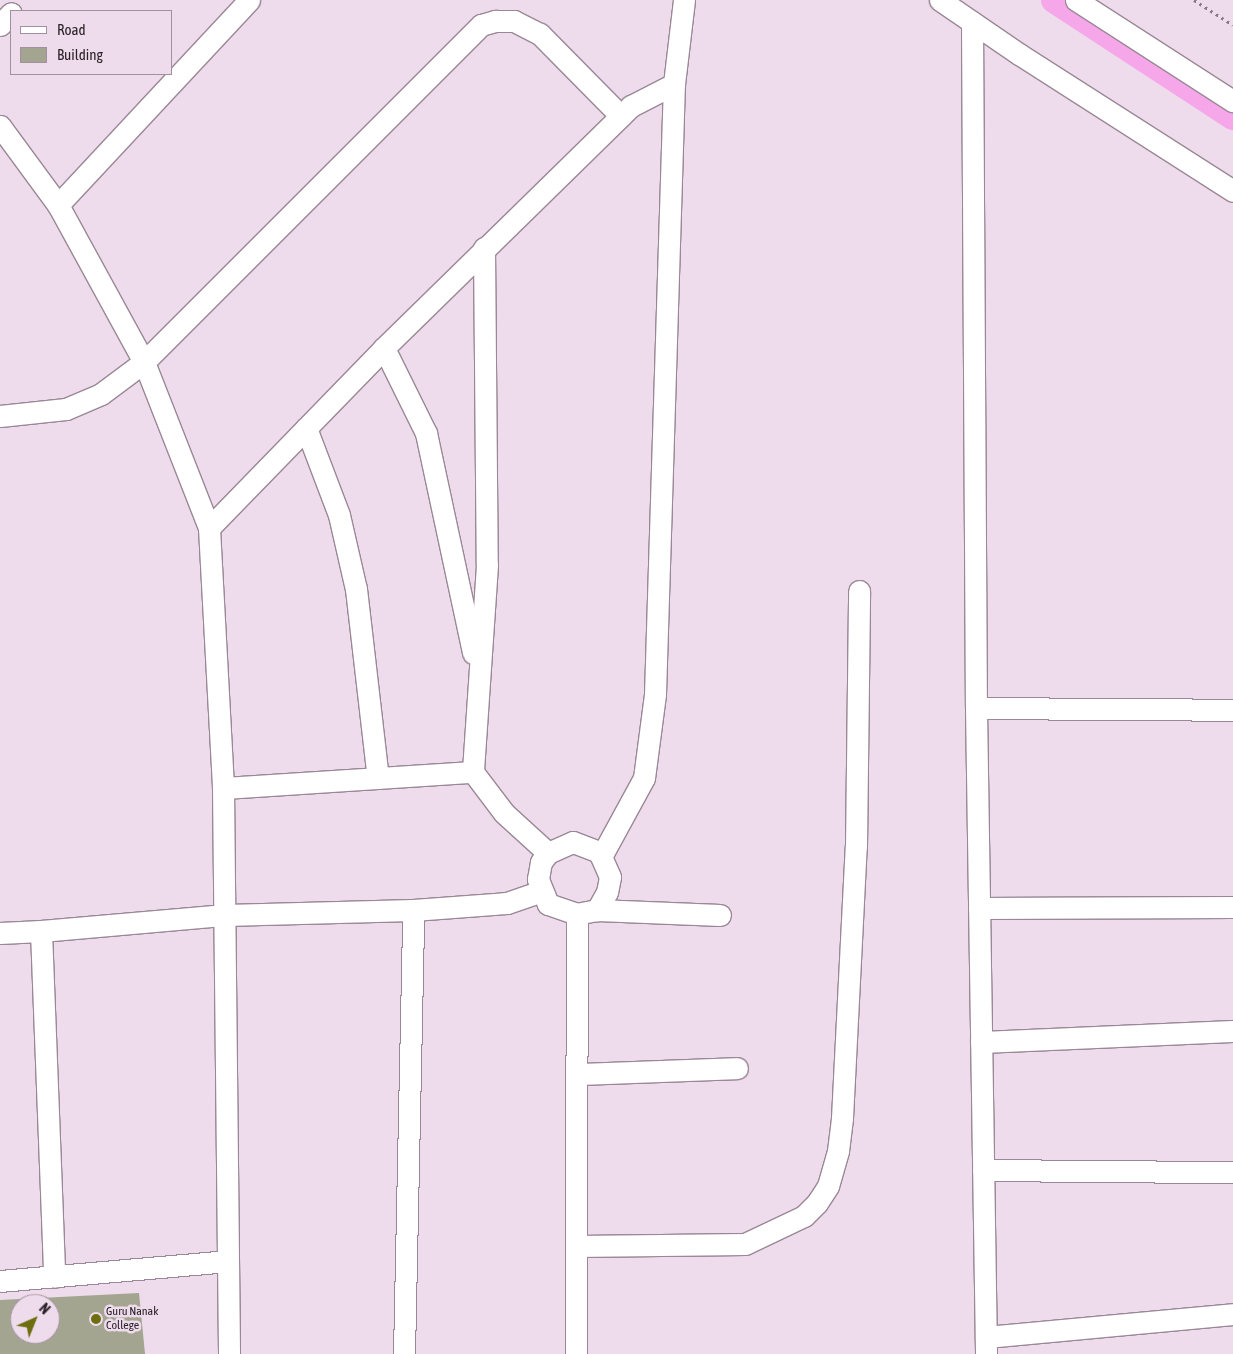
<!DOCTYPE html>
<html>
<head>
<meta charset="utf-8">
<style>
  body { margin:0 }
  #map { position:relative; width:1233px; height:1354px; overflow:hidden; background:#eedbeb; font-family:"Asap Condensed",sans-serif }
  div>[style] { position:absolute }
  .canal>* { height:26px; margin:-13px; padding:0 13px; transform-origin:13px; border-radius:13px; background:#f5a7ea }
  .building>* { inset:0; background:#a3a590 }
  .path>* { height:3px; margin-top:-1.5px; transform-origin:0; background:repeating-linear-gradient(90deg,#867984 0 2.5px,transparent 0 6.5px) }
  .roads { filter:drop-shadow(1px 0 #9a8896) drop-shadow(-1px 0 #9a8896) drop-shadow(0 1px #9a8896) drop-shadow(0 -1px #9a8896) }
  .minor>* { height:21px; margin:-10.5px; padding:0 10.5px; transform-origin:10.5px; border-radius:10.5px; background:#fff }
  .dots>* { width:14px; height:14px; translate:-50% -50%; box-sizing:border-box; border:2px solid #eedbeb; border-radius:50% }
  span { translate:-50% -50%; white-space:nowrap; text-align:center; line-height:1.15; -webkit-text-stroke:5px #eedbeb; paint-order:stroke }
  .poi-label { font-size:12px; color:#2a2228 }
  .left { translate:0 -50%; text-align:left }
  .legend { position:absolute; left:10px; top:10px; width:162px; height:65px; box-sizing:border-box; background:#eedbeb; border:1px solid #a0919d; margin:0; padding:6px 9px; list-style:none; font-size:15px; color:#2a2228 }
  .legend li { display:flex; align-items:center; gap:10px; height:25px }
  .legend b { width:25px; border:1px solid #a0919d }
  .north { position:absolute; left:10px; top:1294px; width:50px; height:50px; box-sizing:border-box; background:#eedbeb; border:1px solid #a0919d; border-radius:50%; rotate:44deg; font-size:14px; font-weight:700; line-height:20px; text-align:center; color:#2a2228 }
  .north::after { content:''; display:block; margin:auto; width:18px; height:22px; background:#6d6e10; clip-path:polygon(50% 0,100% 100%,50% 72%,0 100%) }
</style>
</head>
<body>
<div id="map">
  <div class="canal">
    <i style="left:1054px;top:0;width:214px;rotate:33.2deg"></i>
  </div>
  <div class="building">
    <i style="clip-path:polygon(evenodd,139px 1293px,145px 1354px,0 1354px,0 1300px,139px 1293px,20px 1304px,50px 1304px,50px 1334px,20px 1334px,20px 1304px)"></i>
  </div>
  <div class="path">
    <i style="left:1194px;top:0;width:46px;rotate:32.7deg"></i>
  </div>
  <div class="roads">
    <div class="minor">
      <i style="left:940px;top:0;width:96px;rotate:34.4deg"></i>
      <i style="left:1019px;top:54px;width:254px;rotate:32.6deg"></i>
      <i style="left:1076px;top:0;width:187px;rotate:32.8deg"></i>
      <i style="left:972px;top:22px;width:686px;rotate:89.67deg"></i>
      <i style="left:976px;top:708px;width:646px;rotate:89.11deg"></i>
      <i style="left:0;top:25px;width:16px;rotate:-47deg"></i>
      <i style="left:0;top:126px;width:98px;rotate:53.7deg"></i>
      <i style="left:58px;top:205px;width:179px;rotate:61.3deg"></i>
      <i style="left:144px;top:362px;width:178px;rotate:68.6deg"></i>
      <i style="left:209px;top:528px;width:260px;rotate:86.9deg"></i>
      <i style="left:223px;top:788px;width:566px;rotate:89.39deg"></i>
      <i style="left:58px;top:205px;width:280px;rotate:-47deg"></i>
      <i style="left:484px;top:248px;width:317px;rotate:89.5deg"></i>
      <i style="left:487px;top:565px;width:207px;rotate:93.9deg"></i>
      <i style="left:473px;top:772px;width:51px;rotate:52.9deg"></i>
      <i style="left:504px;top:813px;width:59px;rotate:42.3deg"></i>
      <i style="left:384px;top:348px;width:95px;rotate:63.7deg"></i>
      <i style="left:426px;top:433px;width:225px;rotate:77.9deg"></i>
      <i style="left:0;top:416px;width:66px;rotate:-6.1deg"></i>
      <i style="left:66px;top:409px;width:38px;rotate:-23deg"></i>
      <i style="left:101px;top:394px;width:54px;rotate:-36.7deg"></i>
      <i style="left:144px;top:362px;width:477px;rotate:-45deg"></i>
      <i style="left:481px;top:25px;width:15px;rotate:-16deg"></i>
      <i style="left:495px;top:21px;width:19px"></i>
      <i style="left:514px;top:21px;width:29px;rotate:27deg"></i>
      <i style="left:540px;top:34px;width:115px;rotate:45.4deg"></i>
      <i style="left:306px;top:428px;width:93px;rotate:69.2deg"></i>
      <i style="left:339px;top:515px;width:76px;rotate:77.1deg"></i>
      <i style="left:356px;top:589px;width:190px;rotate:83.4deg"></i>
      <i style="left:209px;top:528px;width:251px;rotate:-45.8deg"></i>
      <i style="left:384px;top:348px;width:346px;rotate:-44.4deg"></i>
      <i style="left:631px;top:106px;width:48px;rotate:-27.1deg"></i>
      <i style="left:976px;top:708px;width:257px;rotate:0.4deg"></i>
      <i style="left:223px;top:788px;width:251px;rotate:-3.7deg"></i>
      <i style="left:573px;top:842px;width:28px;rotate:21deg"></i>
      <i style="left:599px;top:852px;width:27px;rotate:66deg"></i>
      <i style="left:610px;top:877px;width:15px;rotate:101deg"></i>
      <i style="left:607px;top:892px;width:21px;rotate:119deg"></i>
      <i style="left:597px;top:910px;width:20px;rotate:169deg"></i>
      <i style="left:577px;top:914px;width:31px;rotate:-161deg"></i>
      <i style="left:548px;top:904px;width:27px;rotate:-112deg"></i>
      <i style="left:538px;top:879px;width:17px;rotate:-80deg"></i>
      <i style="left:541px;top:862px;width:11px;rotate:-52deg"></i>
      <i style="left:548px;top:853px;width:27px;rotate:-24deg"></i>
      <i style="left:602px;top:855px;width:88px;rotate:-61.4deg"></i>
      <i style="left:644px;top:778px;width:85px;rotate:-82.5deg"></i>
      <i style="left:655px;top:694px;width:610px;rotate:-88.22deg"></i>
      <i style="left:674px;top:84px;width:85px;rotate:-83.2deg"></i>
      <i style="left:979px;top:908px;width:254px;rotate:-0.2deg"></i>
      <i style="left:597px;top:910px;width:123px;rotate:2.3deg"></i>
      <i style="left:41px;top:931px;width:346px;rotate:87.8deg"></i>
      <i style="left:0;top:933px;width:41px;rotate:-2.8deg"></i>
      <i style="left:41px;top:931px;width:185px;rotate:-5deg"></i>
      <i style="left:225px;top:915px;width:188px;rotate:-1.5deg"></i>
      <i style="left:413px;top:910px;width:94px;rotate:-4.3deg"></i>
      <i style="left:507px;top:903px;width:36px;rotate:-19deg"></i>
      <i style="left:981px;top:1042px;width:252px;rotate:-2.5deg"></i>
      <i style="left:577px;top:1074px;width:160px;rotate:-2.1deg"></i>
      <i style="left:983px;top:1170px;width:250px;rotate:0.5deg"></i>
      <i style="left:576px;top:1246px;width:169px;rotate:-0.7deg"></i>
      <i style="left:745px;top:1244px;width:65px;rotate:-25.4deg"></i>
      <i style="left:804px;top:1216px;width:18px;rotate:-45deg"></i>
      <i style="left:817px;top:1203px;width:20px;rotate:-57deg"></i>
      <i style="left:828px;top:1186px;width:36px;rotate:-74deg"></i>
      <i style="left:838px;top:1151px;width:33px;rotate:-83deg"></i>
      <i style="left:842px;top:1118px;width:272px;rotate:-87.1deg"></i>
      <i style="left:856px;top:846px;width:255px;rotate:-89.3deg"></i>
      <i style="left:0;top:1281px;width:228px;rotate:-5deg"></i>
      <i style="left:986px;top:1337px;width:248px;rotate:-5.3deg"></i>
      <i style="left:404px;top:1354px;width:444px;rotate:-88.8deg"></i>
      <i style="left:576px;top:1354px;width:440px;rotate:-89.9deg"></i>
    </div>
  </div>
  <div class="dots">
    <i style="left:96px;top:1319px;background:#6d6e10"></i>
  </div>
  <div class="poi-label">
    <span class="left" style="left:106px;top:1319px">Guru Nanak<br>College</span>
  </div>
  <ul class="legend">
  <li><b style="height:6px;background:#fff"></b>Road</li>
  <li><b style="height:14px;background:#a3a590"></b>Building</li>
  </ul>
  <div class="north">N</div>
</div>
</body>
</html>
